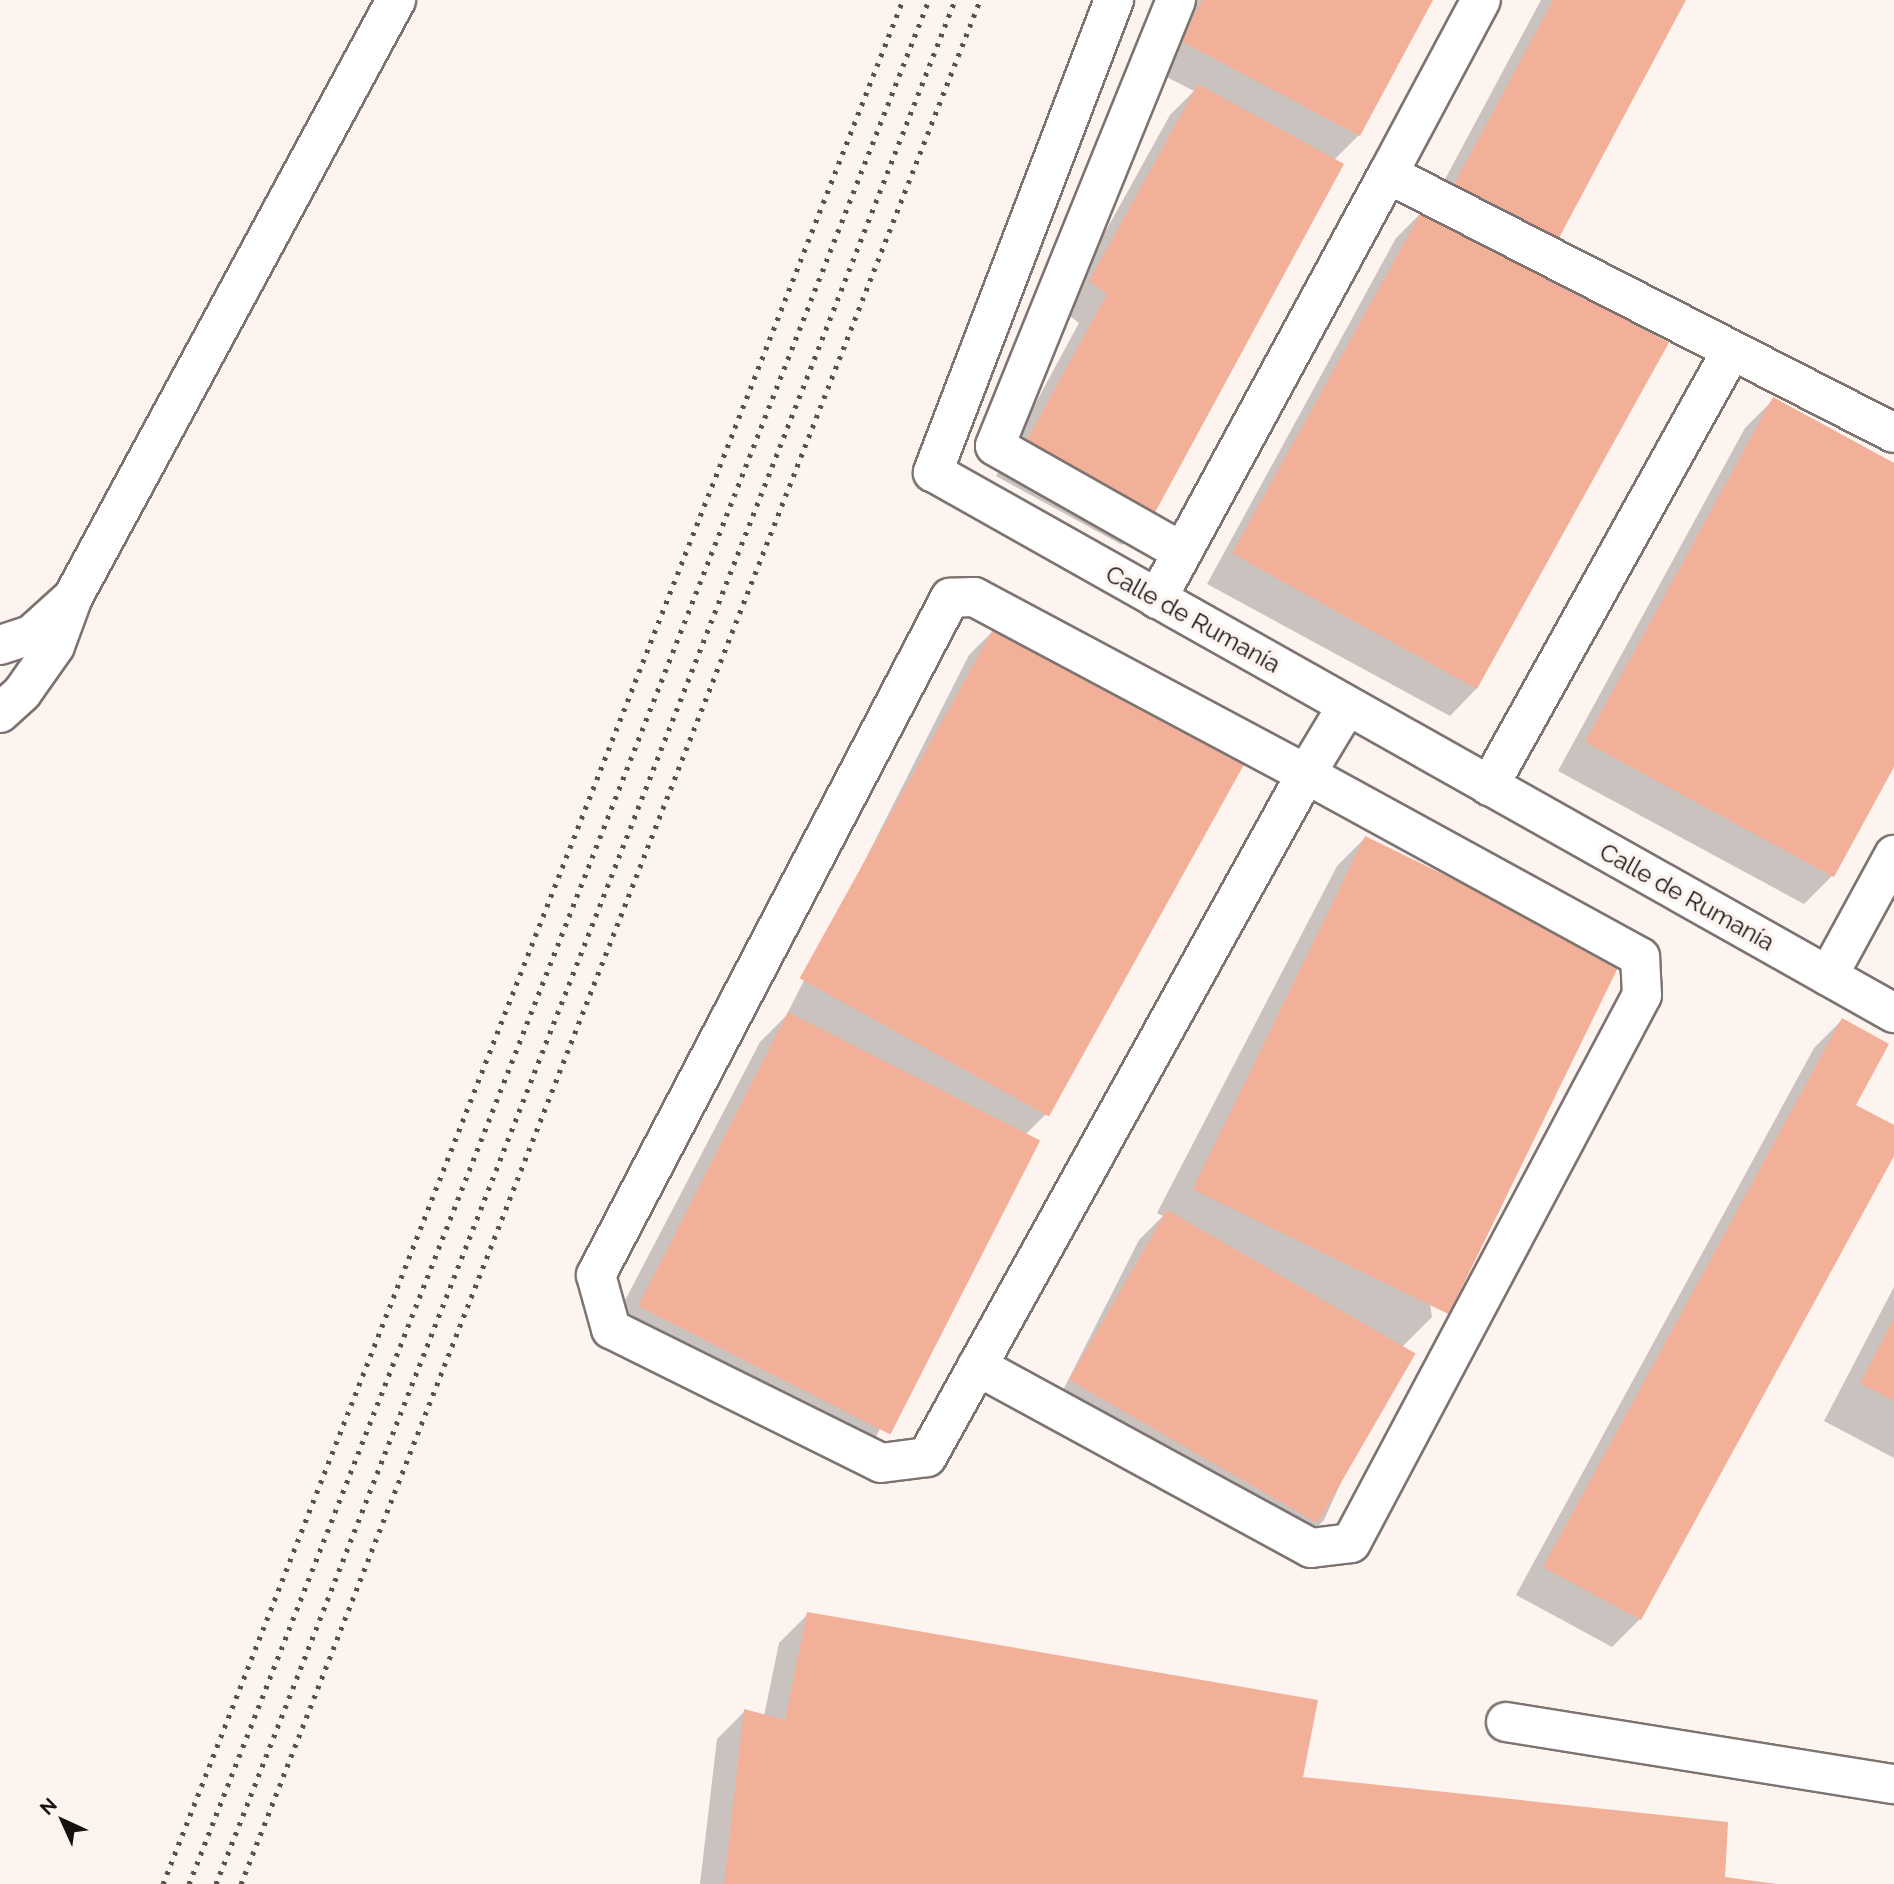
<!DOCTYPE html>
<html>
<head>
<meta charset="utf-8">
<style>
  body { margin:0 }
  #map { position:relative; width:1894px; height:1884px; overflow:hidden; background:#fdf3ef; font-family:Raleway,sans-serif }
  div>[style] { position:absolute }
  .shadow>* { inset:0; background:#0003 }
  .building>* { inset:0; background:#f3b099; transform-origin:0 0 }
  .roads { filter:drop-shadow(2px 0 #7d7471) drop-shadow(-2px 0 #7d7471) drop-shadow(0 2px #7d7471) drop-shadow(0 -2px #7d7471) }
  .minor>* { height:38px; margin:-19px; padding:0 19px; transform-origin:19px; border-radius:19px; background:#fff }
  .rail>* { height:5px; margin-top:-2.5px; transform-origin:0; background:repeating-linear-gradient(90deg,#575250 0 3.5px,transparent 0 10.5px) }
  span { translate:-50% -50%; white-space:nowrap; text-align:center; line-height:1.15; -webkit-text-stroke:7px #fdf3ef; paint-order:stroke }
  .street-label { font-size:24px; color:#161211 }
  .north { position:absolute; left:28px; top:1786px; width:70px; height:70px; -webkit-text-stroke:5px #fdf3ef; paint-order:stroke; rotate:315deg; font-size:19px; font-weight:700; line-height:28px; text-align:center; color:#161211 }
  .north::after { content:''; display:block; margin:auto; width:24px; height:32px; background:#161211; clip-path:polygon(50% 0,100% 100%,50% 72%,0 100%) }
</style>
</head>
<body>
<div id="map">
  <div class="shadow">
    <i style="clip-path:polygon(1191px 0,1431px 0,1359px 135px,1334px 160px,1150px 517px,1122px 545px,996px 476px,1079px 323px,1062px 310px,1170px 115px,1194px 91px,1153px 70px)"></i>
    <i style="clip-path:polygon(1541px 0,1684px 0,1552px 248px,1478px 687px,1450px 716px,1207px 584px,1396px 238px,1424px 210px,1428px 211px)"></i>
    <i style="clip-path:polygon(1773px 400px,1894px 465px,1894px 763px,1832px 876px,1804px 904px,1558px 771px,1745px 428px)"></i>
    <i style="clip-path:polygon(997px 627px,1049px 1111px,1026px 1134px,875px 1439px,608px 1333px,760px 1042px,786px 1016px,969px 655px)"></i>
    <i style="clip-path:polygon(1365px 838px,1432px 1317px,1402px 1347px,1324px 1520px,1295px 1549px,1051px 1414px,1139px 1240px,1163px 1216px,1157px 1213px,1337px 866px)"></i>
    <i style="clip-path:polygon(1842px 1020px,1854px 1106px,1894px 1127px,1894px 1152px,1640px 1619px,1612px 1647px,1516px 1595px,1814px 1048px)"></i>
    <i style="clip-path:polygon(1894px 1287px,1894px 1458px,1824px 1421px)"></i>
    <i style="clip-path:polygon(808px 1614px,1301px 1779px,1723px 1878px,1777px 1884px,700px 1884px,717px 1739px,745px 1711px,764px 1716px,779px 1643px)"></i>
  </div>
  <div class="building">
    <i style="clip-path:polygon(1202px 0,1433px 0,1360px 136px,1181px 41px)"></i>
    <i style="clip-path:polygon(1553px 0,1686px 0,1553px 249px,1449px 194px)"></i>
    <i style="clip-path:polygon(1198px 84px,1344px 164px,1152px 518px,1023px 447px,1107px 294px,1089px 281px)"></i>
    <i style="left:1424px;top:207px;width:280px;height:396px;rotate:29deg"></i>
    <i style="clip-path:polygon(1773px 397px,1894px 463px,1894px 767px,1834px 877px,1585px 742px)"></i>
    <i style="left:996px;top:624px;width:285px;height:405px;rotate:29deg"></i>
    <i style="left:1365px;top:836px;width:285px;height:393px;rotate:26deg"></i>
    <i style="left:788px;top:1012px;width:283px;height:330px;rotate:27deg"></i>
    <i style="clip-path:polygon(1842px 1018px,1889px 1044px,1856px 1105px,1894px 1125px,1894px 1156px,1641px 1620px,1543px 1567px)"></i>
    <i style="left:1167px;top:1210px;width:287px;height:196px;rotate:30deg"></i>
    <i style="clip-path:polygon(1894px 1318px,1894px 1401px,1860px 1383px)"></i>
    <i style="clip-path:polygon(807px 1612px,1318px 1700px,1303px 1777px,1728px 1822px,1725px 1877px,1776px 1884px,724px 1884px,744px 1709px,785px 1720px)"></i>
  </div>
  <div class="roads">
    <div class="minor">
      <i style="left:1114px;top:0;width:506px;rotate:110.98deg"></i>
      <i style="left:933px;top:472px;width:1103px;rotate:29.38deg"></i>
      <i style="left:1176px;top:0;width:481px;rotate:112.1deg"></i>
      <i style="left:995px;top:446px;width:215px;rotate:29.5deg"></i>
      <i style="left:1388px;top:174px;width:197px;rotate:-61.9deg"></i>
      <i style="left:73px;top:597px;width:679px;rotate:-61.58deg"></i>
      <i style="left:1157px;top:599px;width:484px;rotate:-61.5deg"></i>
      <i style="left:1388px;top:174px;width:568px;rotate:27.11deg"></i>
      <i style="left:0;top:645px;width:33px;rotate:-18deg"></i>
      <i style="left:31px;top:635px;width:57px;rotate:-42.1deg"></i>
      <i style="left:73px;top:597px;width:52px;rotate:110.2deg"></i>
      <i style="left:55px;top:646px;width:57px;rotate:125.1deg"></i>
      <i style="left:22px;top:693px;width:30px;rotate:138deg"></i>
      <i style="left:1489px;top:786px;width:499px;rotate:-60.9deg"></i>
      <i style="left:1828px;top:976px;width:138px;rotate:-61.4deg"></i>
      <i style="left:977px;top:1366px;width:380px;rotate:28.6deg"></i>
      <i style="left:1311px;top:1548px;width:40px;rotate:-7.1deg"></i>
      <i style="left:1351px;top:1543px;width:620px;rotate:-62.03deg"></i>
      <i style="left:1642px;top:995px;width:38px;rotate:-93deg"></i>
      <i style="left:1640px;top:957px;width:381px;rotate:-151.3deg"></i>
      <i style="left:1306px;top:774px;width:376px;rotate:-151.9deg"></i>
      <i style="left:974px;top:597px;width:24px;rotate:178deg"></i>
      <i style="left:950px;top:598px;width:764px;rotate:117.6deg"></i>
      <i style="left:596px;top:1275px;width:56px;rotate:74.5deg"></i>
      <i style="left:611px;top:1329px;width:301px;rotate:26.4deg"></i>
      <i style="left:881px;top:1463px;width:46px;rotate:-7.4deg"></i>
      <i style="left:927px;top:1457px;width:781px;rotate:-60.97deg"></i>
      <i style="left:1306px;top:774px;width:79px;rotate:-58.9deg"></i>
      <i style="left:1506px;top:1722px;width:393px;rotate:9.1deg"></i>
    </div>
  </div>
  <div class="rail">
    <i style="left:163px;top:1884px;width:2024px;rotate:-68.56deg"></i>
    <i style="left:189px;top:1884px;width:2024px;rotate:-68.56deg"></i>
    <i style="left:216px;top:1884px;width:2024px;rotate:-68.58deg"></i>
    <i style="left:241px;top:1884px;width:2024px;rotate:-68.58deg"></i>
  </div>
  <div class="street-label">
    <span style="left:1193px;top:619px;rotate:29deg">Calle de Rumanía</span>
    <span style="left:1687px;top:897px;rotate:29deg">Calle de Rumanía</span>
  </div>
  <div class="north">N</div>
</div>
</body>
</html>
